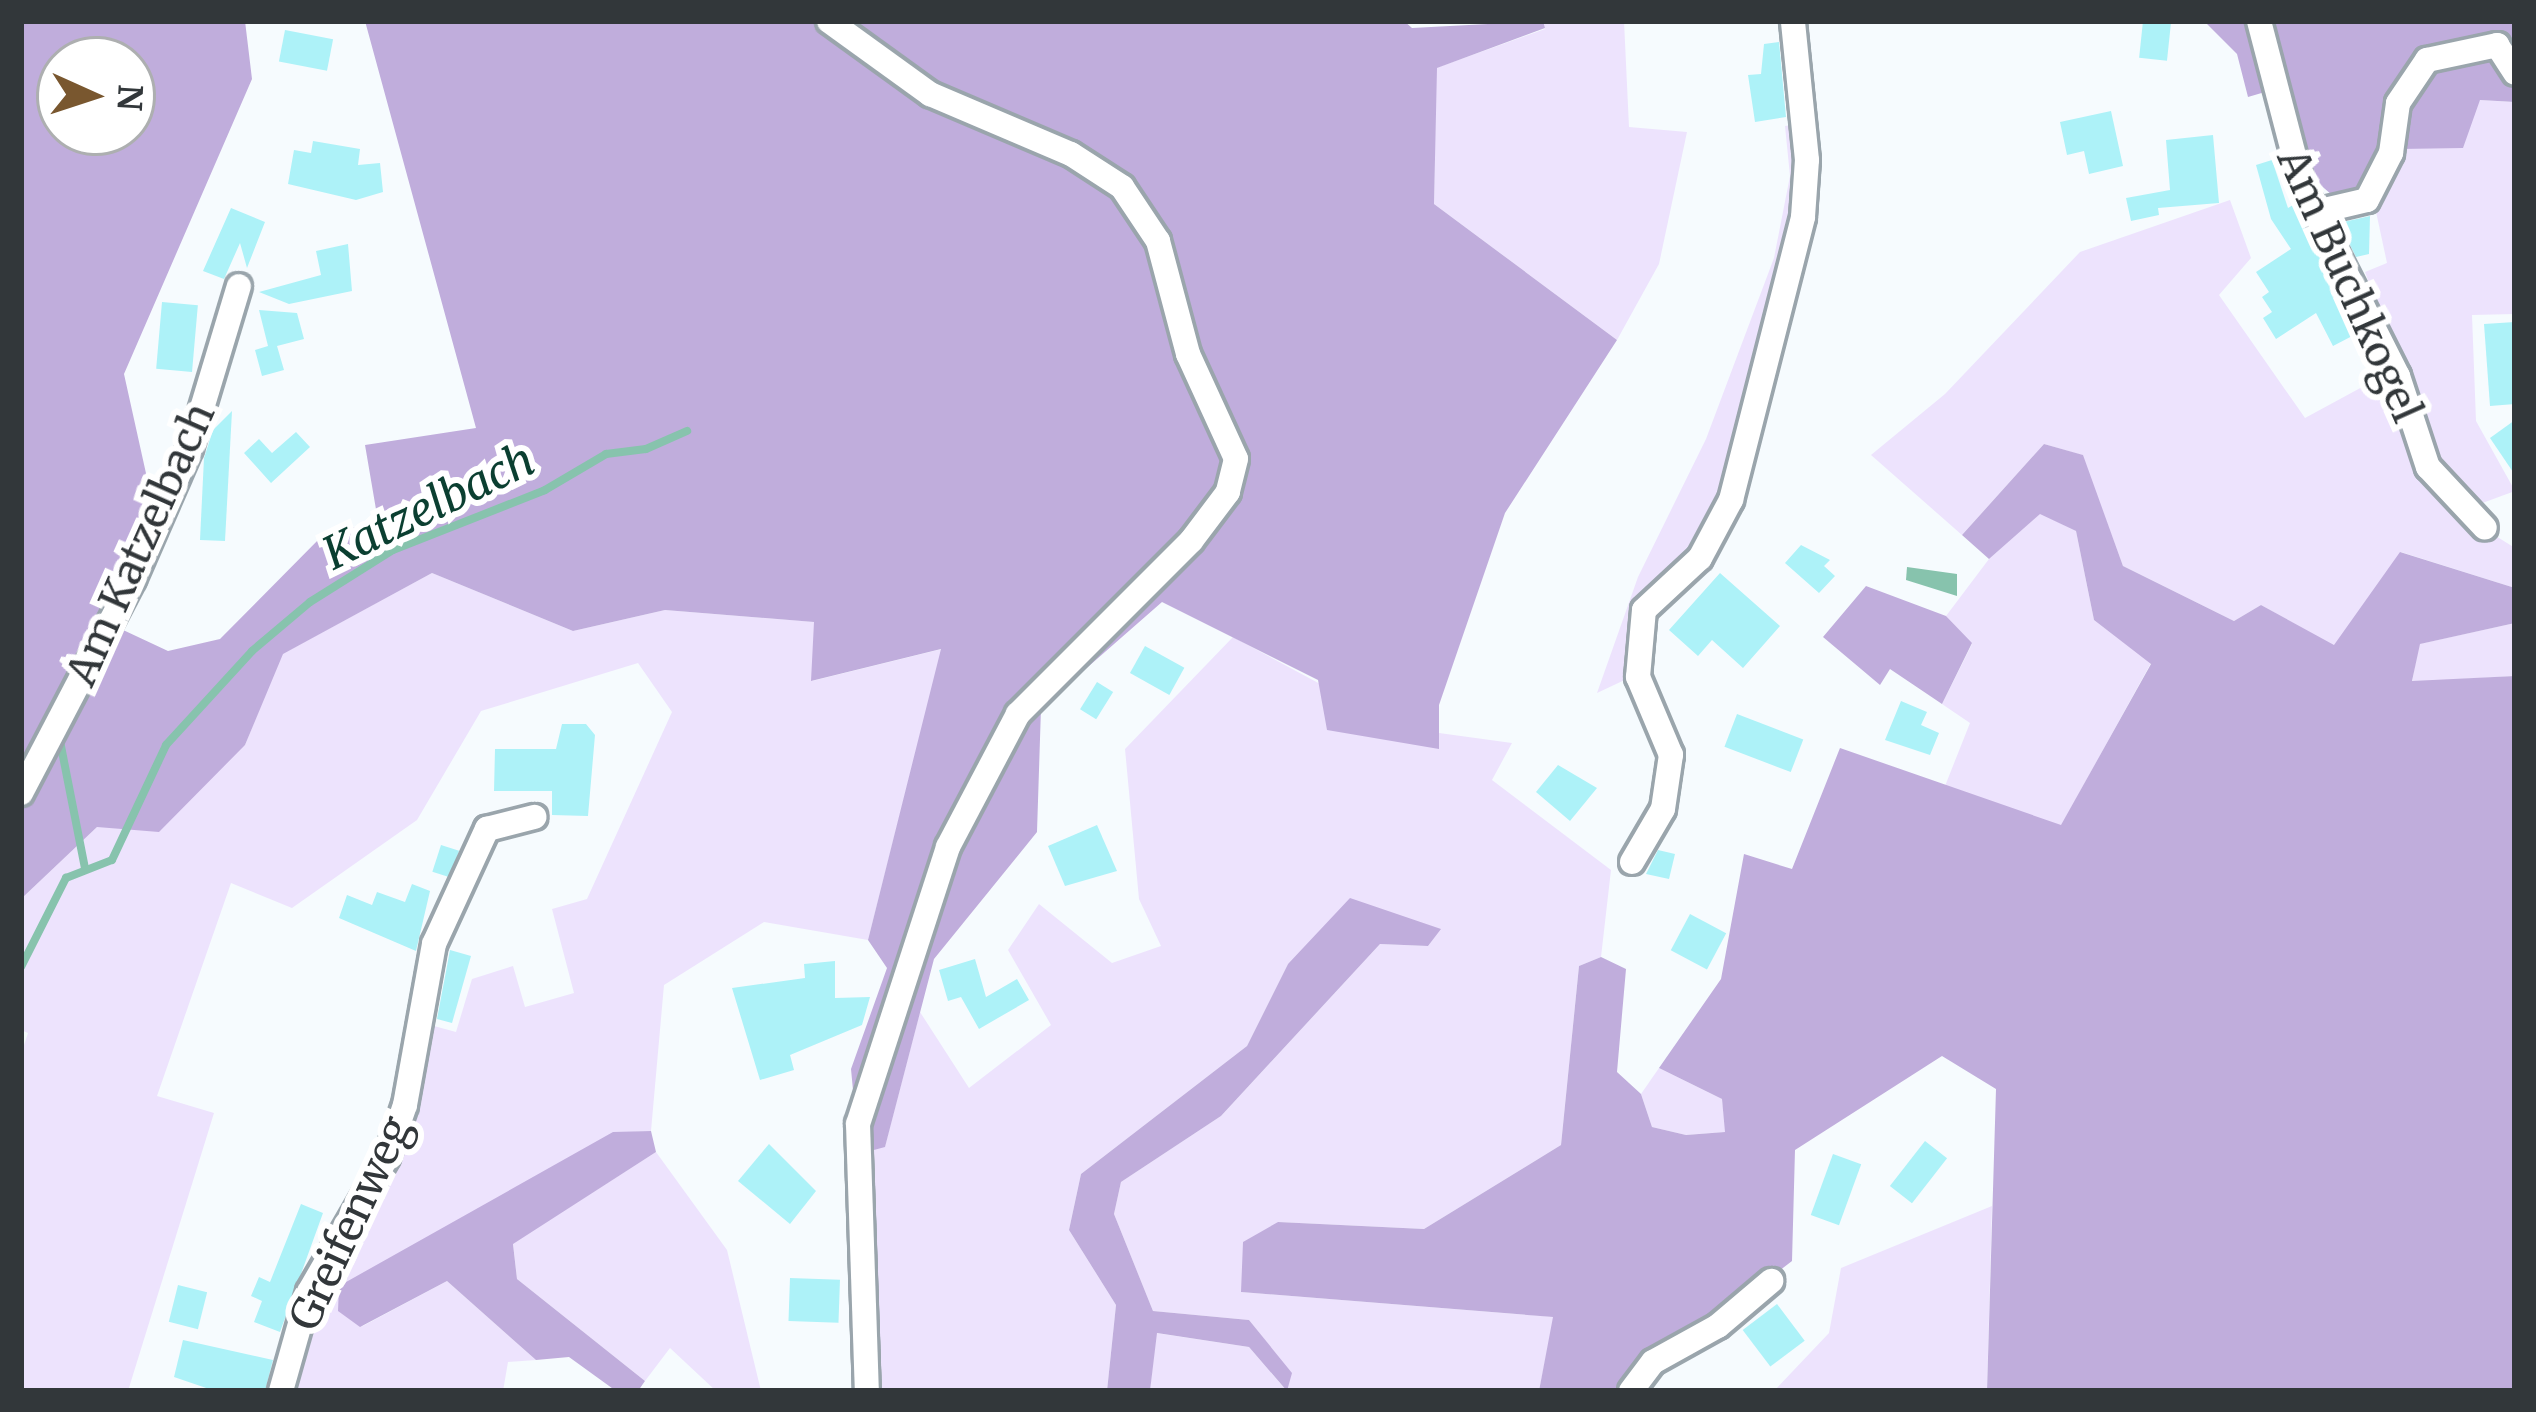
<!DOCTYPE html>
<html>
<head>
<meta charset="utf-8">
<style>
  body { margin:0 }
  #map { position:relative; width:2536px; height:1412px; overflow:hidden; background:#f6fbfe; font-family:Merriweather,serif }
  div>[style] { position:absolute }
  .green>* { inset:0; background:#ede3fd }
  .forest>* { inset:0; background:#c0addc }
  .water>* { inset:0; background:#87c3ad }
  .stream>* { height:8px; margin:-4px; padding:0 4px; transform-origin:4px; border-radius:4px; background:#87c3ad }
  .building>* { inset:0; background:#adf2f8; transform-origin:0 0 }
  .roads { filter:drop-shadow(3px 0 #9aa5ac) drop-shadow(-3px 0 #9aa5ac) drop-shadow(0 3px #9aa5ac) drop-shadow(0 -3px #9aa5ac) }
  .street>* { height:24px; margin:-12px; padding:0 12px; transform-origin:12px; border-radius:12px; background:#fff }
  span { translate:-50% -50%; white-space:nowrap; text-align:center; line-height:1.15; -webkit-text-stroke:12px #fff; paint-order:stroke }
  .street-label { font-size:42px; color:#32373a }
  .water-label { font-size:45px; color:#0b3f31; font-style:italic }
  .frame { position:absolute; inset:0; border:24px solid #32373a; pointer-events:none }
  .north { position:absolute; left:36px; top:36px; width:120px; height:120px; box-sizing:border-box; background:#fff; border:3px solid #adafb0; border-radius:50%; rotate:93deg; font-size:33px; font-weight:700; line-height:48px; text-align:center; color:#32373a }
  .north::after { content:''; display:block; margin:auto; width:42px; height:54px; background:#79572f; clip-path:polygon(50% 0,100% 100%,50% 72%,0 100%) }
</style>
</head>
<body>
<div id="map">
  <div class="green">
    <i style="clip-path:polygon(1543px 21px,1624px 21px,1629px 127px,1687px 132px,1659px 264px,1617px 340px,1434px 204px,1436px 68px,1545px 29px)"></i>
    <i style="clip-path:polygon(2480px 100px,2513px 102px,2515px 314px,2472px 315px,2476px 421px,2515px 491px,2477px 505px,2437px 461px,2365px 272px,2387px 263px,2375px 207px,2400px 149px)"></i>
    <i style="clip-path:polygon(1799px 124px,1801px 178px,1721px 501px,1692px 553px,1649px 588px,1637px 611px,1631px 677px,1597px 693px,1638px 577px,1706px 439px,1774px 258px,1790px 176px,1785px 126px)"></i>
    <i style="clip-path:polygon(2230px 200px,2251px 258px,2219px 295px,2305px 418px,2388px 373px,2451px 508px,2515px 548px,2515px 588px,2401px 552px,2334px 646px,2261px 605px,2234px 621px,2123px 566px,2082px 455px,2044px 444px,1962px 535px,1871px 455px,1945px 394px,2080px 252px)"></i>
    <i style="clip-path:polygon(2040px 513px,2076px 531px,2094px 620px,2151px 663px,2061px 826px,1945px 786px,1970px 723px,1942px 704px,1972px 644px,1946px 616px,1989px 559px)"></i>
    <i style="clip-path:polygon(432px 573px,573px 631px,665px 610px,815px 622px,812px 681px,942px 649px,868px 940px,764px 922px,664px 985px,651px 1131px,613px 1133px,361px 1327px,447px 1281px,536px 1360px,508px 1362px,503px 1391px,289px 1391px,326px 1272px,396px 1164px,423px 1023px,456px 1032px,472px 979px,513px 966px,525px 1007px,574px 993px,552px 909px,587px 899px,672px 712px,638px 663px,481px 711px,417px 820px,292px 908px,231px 883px,157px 1096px,214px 1113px,128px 1391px,21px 1391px,21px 1054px,28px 1033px,21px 1030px,21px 899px,97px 827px,245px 745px,282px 654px)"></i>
    <i style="clip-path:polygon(2515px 623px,2515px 676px,2412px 682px,2419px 644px)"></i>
    <i style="clip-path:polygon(1233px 637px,1439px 748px,1439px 733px,1512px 743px,1492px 780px,1611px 870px,1601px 957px,1579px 966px,1561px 1145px,1424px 1229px,1278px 1222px,1241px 1292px,1554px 1317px,1539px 1391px,1150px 1391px,1156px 1333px,1249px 1347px,1286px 1390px,1291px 1373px,1249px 1320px,1153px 1311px,1114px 1214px,1121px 1182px,1221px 1116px,1380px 944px,1428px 946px,1440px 929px,1288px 964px,1247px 1046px,1081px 1174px,1069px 1230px,1116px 1305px,1107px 1391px,876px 1391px,859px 1154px,885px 1146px,920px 1012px,969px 1088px,1051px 1025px,1008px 950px,1039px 904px,1112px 963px,1161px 946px,1139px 899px,1125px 749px)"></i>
    <i style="clip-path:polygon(1659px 1068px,1722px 1099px,1726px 1132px,1686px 1135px,1652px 1127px,1641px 1094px)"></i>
    <i style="clip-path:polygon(656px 1152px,727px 1250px,761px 1391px,716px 1391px,670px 1348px,645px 1381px,517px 1279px,513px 1243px)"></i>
    <i style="clip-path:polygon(1992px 1206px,1987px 1391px,1774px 1391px,1829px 1333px,1841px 1268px)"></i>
  </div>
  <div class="forest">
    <i style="clip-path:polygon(evenodd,21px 21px,245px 21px,252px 79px,124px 374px,161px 541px,121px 629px,168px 651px,220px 639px,322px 536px,378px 521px,365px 445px,476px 428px,365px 21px,1404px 21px,1412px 28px,1543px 21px,1545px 28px,1437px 68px,1434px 204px,1617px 340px,1505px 513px,1439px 705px,1439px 749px,1327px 730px,1318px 680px,1162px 602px,1041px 708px,1037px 832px,934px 959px,885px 1147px,859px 1154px,851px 1069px,887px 968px,868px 940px,941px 649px,811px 681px,814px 622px,665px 610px,573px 631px,432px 573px,283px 654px,245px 745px,159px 832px,97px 827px,21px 899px,21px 21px,60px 60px,132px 60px,132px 132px,60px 132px,60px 60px)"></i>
    <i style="clip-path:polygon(2204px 21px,2515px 21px,2515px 102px,2480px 100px,2463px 148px,2400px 149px,2359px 194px,2332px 195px,2309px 175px,2289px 181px,2265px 92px,2248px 97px,2237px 54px)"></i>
    <i style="clip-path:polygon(2044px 444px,2083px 455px,2123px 566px,2234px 621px,2261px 605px,2334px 645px,2400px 552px,2515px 588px,2515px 623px,2420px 644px,2412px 681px,2515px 676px,2515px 1391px,1987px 1391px,1996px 1089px,1942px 1056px,1795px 1150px,1792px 1261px,1711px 1323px,1645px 1352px,1618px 1391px,1539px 1391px,1553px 1317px,1241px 1292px,1243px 1242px,1278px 1222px,1424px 1229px,1561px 1145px,1579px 966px,1601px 957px,1626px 969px,1617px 1072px,1641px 1094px,1652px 1127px,1686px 1135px,1725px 1132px,1722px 1099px,1659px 1068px,1721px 979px,1744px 854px,1792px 869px,1840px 748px,2061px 825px,2151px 664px,2094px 620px,2076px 531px,2040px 514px,1989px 559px,1962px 535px)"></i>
    <i style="clip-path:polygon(1866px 586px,1946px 616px,1972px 643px,1942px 704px,1890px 669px,1880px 685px,1823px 637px)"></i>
    <i style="clip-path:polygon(1350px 898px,1441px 929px,1428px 946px,1380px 944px,1221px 1116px,1121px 1182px,1114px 1214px,1153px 1311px,1249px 1320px,1292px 1373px,1287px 1391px,1249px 1347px,1157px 1333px,1150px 1391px,1107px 1391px,1116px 1305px,1069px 1230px,1081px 1174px,1247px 1046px,1288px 964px)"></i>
    <i style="clip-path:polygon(651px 1131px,656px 1152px,513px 1244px,517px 1279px,645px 1381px,638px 1391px,616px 1391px,569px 1357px,536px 1360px,447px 1281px,360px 1327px,338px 1311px,339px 1286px,613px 1132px)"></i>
  </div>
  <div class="water">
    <i style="clip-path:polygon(1907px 567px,1957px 574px,1957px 596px,1906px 580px)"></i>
  </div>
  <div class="stream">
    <i style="left:60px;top:741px;width:129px;rotate:78.9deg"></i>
    <i style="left:21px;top:967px;width:100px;rotate:-63.2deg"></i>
    <i style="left:66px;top:878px;width:49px;rotate:-21.4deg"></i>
    <i style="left:112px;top:860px;width:127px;rotate:-64.8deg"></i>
    <i style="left:166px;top:745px;width:127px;rotate:-47.5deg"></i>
    <i style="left:252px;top:651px;width:76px;rotate:-40.2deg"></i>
    <i style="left:310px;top:602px;width:98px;rotate:-32.1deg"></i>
    <i style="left:393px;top:550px;width:163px;rotate:-21.5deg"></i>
    <i style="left:545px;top:490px;width:71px;rotate:-30.5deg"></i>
    <i style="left:606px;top:454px;width:40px;rotate:-7.1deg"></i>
    <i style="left:646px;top:449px;width:45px;rotate:-23.7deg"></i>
  </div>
  <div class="building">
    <i style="left:2143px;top:21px;width:28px;height:37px;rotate:6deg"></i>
    <i style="left:285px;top:30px;width:49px;height:32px;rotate:11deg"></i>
    <i style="clip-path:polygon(1779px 42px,1786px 117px,1755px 122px,1748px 75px,1761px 74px,1764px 44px)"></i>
    <i style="clip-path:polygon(2111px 111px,2123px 166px,2089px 174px,2084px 151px,2067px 155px,2060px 122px)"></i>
    <i style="clip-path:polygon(2213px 135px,2219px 203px,2158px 208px,2159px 215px,2131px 221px,2126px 198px,2170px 190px,2166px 140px)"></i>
    <i style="clip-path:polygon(313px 141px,360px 149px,358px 165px,380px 163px,383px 192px,356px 200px,288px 184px,294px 150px,311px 153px)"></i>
    <i style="clip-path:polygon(2272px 160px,2288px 208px,2293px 205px,2358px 333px,2333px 346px,2316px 313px,2276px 339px,2263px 318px,2272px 312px,2262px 297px,2269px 292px,2256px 272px,2291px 249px,2271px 219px,2256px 165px)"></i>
    <i style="clip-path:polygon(231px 208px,265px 222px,247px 268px,240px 243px,224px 279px,203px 271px)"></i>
    <i style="clip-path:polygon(2370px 216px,2369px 254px,2356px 257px,2339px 223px)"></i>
    <i style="clip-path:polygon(348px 244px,352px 291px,289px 304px,259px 292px,321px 275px,316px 251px)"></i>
    <i style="left:162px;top:302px;width:36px;height:67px;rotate:5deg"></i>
    <i style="clip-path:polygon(259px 310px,297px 313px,304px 339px,277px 346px,284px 370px,262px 376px,255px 350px,268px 346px)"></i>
    <i style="clip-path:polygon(2515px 322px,2515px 404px,2490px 406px,2484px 324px)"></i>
    <i style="clip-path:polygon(232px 411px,225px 541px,200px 540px,204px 458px,213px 430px)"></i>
    <i style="clip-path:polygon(2515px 420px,2515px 475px,2490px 438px)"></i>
    <i style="clip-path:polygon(296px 432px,310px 447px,271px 483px,244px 453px,259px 439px,272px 453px)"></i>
    <i style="clip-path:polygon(1801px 545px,1830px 560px,1824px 566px,1835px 576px,1819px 593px,1785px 563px)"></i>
    <i style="clip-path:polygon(1720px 573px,1780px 626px,1743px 668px,1712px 640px,1698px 656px,1669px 630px)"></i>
    <i style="left:1145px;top:646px;width:45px;height:31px;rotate:29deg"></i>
    <i style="left:1097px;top:682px;width:19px;height:32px;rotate:32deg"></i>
    <i style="clip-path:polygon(1901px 701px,1927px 712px,1921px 725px,1939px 733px,1930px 755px,1885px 740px)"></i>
    <i style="left:1737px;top:714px;width:71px;height:35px;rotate:21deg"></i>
    <i style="clip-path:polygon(562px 724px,586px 724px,595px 735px,588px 816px,552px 815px,552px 791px,494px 791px,495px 749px,556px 749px)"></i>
    <i style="clip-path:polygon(1558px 765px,1597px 788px,1570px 821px,1536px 792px)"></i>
    <i style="clip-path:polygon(1097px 825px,1117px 871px,1065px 886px,1048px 846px)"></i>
    <i style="left:441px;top:845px;width:19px;height:28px;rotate:18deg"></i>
    <i style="clip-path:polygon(1658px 850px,1675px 854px,1669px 879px,1646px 874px)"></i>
    <i style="clip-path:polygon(412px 884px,430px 891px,416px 951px,339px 918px,347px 895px,372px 905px,377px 892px,405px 902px)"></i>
    <i style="left:1690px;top:914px;width:41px;height:41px;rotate:28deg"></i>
    <i style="clip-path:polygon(450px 950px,471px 956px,452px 1023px,437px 1019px)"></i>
    <i style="clip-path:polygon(975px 959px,986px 997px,1017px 979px,1029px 1000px,979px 1029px,961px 997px,948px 1001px,939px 970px)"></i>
    <i style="clip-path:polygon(835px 961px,835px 998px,870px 997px,862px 1025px,790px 1055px,794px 1070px,760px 1080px,732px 988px,805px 978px,804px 964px)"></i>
    <i style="left:1925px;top:1141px;width:28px;height:57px;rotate:38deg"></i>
    <i style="clip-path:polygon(769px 1144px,816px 1191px,790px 1224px,738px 1181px)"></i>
    <i style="left:1833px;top:1154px;width:30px;height:65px;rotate:20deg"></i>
    <i style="clip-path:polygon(301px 1204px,323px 1213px,280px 1332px,254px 1322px,262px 1301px,251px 1296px,259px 1277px,270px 1282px)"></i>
    <i style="left:790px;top:1278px;width:50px;height:43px;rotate:2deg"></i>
    <i style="left:178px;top:1285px;width:30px;height:38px;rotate:14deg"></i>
    <i style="left:1777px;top:1304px;width:46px;height:43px;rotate:53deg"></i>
    <i style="clip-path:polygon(183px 1340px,273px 1360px,265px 1391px,215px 1391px,174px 1377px)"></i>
  </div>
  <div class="roads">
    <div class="street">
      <i style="left:829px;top:21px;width:125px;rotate:35.9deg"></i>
      <i style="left:930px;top:94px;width:153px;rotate:23.1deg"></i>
      <i style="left:1071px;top:154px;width:61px;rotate:32.9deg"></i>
      <i style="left:1122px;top:187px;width:65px;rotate:56.3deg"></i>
      <i style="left:1158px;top:241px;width:117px;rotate:75.1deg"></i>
      <i style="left:1188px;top:354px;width:115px;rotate:65.4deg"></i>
      <i style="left:1236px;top:459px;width:34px;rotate:104deg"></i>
      <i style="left:1228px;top:492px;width:61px;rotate:127.1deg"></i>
      <i style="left:1191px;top:541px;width:245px;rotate:135deg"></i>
      <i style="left:1018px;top:714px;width:150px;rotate:117.8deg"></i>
      <i style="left:948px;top:847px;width:291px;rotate:108deg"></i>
      <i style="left:858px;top:1124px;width:267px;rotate:88.1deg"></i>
      <i style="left:2259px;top:21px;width:171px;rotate:75.4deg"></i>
      <i style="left:2302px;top:186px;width:213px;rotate:63.2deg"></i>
      <i style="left:2398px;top:376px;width:96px;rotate:71.8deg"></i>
      <i style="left:2428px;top:467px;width:83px;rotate:46.9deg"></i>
      <i style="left:2316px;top:212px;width:52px;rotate:-13.2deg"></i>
      <i style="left:2367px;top:200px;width:53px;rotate:-62.9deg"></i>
      <i style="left:2391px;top:153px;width:50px;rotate:-82deg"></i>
      <i style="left:2398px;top:103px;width:52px;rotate:-56deg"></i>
      <i style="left:2427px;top:60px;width:72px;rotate:-12.1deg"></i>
      <i style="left:2497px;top:45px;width:33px;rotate:57deg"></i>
      <i style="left:21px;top:793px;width:242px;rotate:-62.4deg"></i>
      <i style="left:133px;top:579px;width:143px;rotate:-66.5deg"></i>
      <i style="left:190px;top:448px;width:169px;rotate:-73.2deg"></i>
      <i style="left:1632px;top:862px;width:61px;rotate:-59.7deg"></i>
      <i style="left:1663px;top:809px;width:55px;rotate:-81.6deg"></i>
      <i style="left:1671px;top:755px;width:85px;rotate:-112.9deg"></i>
      <i style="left:1638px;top:677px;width:67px;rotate:-84.9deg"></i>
      <i style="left:1644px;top:610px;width:76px;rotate:-42.9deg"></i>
      <i style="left:1700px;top:558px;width:66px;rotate:-61.9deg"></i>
      <i style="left:1731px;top:500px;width:292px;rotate:-75.7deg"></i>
      <i style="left:1803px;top:217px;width:57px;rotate:-86deg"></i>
      <i style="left:1807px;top:160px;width:140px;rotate:-95.8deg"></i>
      <i style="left:281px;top:1391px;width:103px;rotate:-74.2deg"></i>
      <i style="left:309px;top:1292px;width:156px;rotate:-60deg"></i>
      <i style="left:387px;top:1157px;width:55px;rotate:-70.9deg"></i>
      <i style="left:405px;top:1105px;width:164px;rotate:-79.8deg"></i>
      <i style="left:434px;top:944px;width:127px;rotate:-65.3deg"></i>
      <i style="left:487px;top:829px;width:49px;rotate:-14.3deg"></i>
      <i style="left:1631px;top:1391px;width:36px;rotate:-53deg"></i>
      <i style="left:1653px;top:1362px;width:74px;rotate:-29deg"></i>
      <i style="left:1718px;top:1326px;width:70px;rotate:-40.3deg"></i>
    </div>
  </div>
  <div class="street-label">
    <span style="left:2350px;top:285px;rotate:66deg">Am Buchkogel</span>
    <span style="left:140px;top:544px;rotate:-66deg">Am Katzelbach</span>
    <span style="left:350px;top:1223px;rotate:-65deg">Greifenweg</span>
  </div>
  <div class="water-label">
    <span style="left:429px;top:507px;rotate:-26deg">Katzelbach</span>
  </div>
  <div class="frame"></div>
  <div class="north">N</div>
</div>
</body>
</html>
